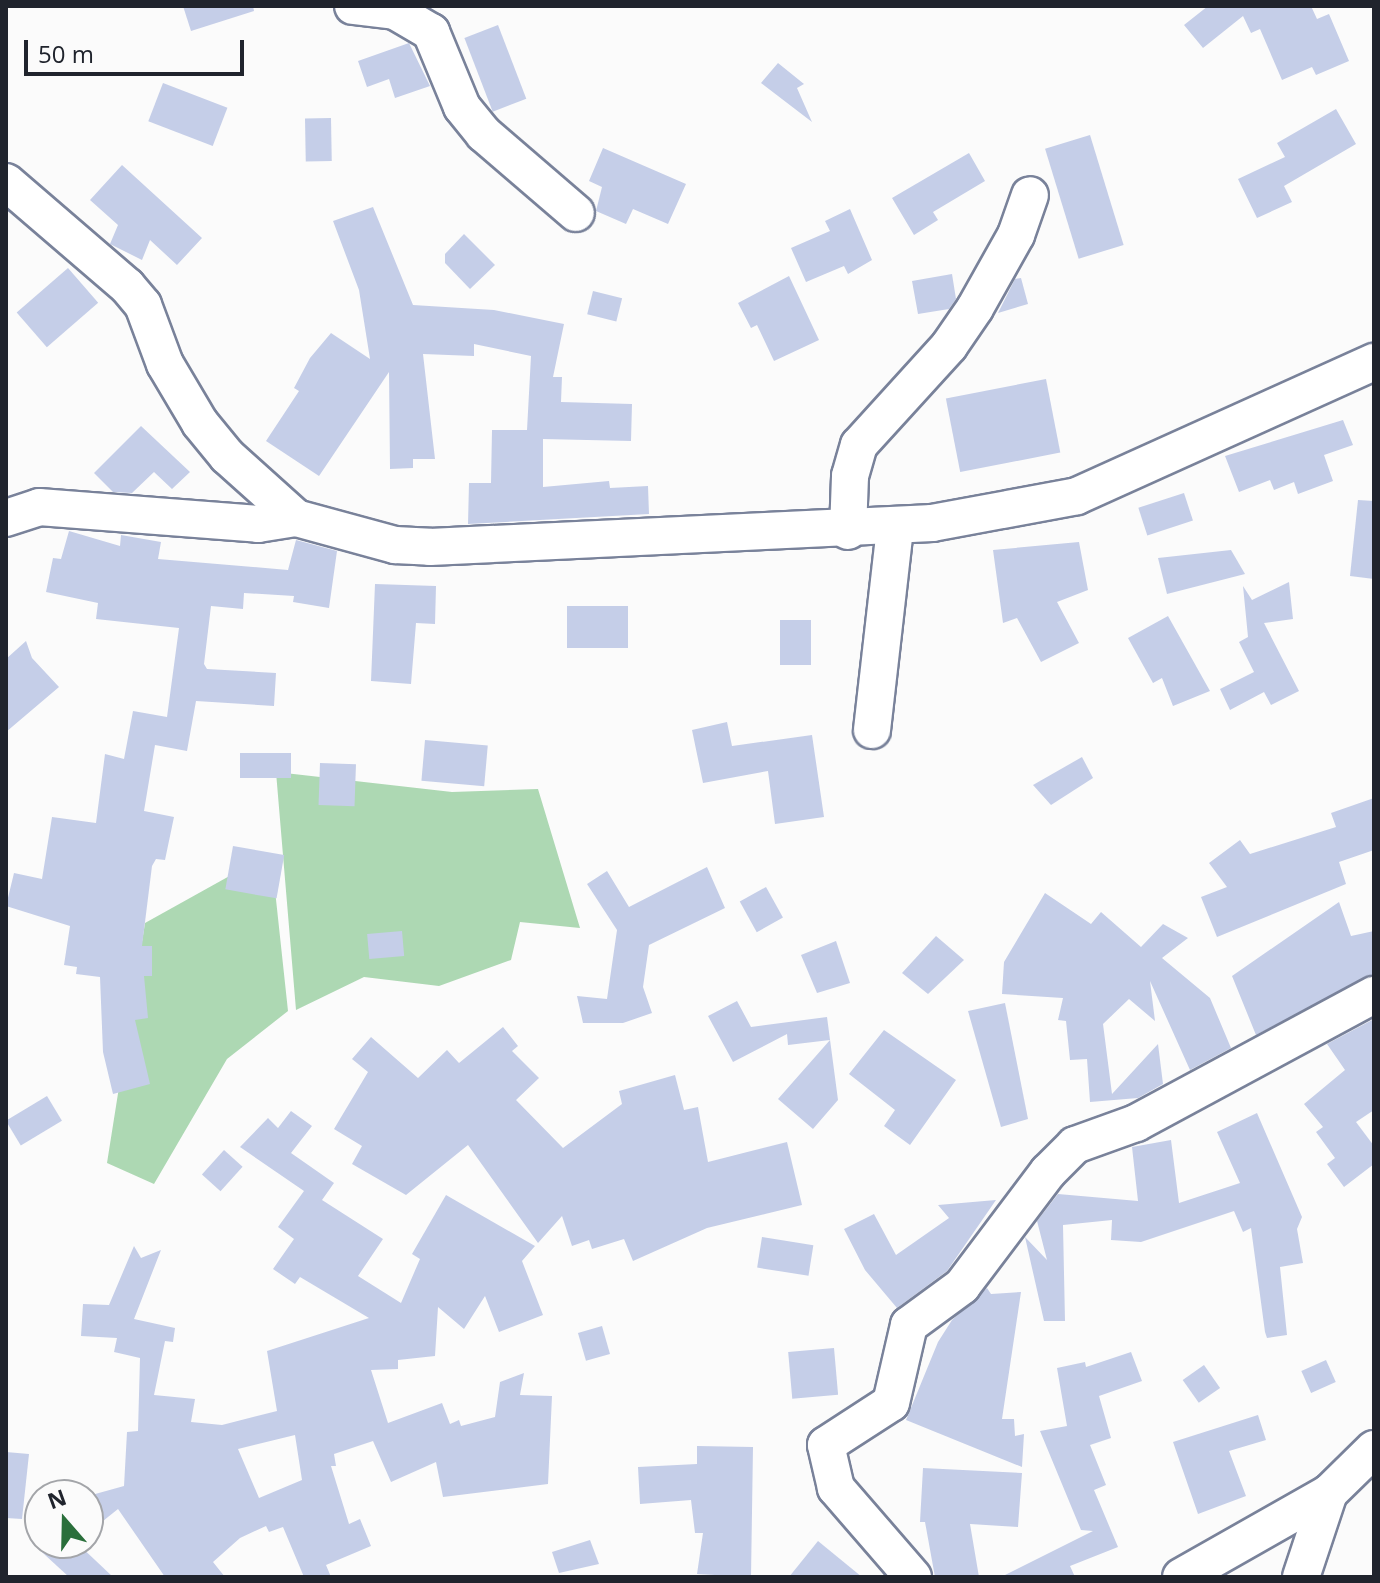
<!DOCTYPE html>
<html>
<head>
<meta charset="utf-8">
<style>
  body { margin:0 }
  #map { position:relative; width:1380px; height:1583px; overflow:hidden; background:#fbfbfb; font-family:"Open Sans",sans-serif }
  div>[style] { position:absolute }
  .green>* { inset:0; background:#add8b3 }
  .building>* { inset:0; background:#c5cee8; transform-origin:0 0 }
  .roads { filter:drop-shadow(2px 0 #79829a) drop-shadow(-2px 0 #79829a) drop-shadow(0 2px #79829a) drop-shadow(0 -2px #79829a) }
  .street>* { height:36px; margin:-18px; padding:0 18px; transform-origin:18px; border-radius:18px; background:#fff }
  span { translate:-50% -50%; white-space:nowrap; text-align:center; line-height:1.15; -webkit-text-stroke:7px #fbfbfb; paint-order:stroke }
  .frame { position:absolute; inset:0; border:8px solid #20242d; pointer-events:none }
  .north { position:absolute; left:24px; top:1479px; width:80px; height:80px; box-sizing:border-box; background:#fbfbfb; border:2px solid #a3a5a9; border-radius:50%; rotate:340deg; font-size:22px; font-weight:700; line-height:32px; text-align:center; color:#20242d }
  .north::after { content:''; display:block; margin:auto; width:28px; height:36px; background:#2a6f3b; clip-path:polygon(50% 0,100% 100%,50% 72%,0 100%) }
  .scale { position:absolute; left:24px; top:40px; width:220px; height:36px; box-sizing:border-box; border:4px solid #20242d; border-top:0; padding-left:10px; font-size:24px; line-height:28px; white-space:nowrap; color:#20242d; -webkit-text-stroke:6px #fbfbfb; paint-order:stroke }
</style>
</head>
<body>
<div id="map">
  <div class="green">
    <i style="clip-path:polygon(276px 772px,452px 792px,538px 789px,580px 928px,520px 922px,511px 960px,439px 986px,364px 977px,296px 1010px)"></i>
    <i style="clip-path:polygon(271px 853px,288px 1011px,227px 1059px,154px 1184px,107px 1163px,145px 923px)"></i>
  </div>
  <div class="building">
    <i style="clip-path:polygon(183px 6px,253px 6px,254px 11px,191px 31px)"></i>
    <i style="clip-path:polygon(1208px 6px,1311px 6px,1317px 19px,1329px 14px,1349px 61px,1316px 75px,1312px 67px,1282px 80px,1260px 29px,1251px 33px,1243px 16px,1203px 48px,1184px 25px)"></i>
    <i style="left:498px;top:25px;width:79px;height:36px;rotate:69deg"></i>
    <i style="clip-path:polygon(409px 43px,430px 86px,395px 98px,389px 79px,367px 87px,358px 61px)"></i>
    <i style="clip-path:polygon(778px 63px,804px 84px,797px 88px,812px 122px,761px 83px)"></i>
    <i style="left:163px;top:83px;width:69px;height:41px;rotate:21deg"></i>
    <i style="clip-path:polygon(1336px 109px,1356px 144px,1284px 186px,1292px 202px,1257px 218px,1238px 179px,1285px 157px,1277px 143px)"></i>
    <i style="left:331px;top:118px;width:43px;height:26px;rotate:89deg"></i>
    <i style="left:1090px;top:135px;width:115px;height:47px;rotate:73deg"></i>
    <i style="clip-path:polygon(603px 148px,686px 184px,668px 224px,633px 209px,626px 224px,596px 211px,602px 187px,589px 181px)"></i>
    <i style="clip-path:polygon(969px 153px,985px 181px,933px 212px,938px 220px,914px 235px,892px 198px)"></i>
    <i style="clip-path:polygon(122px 165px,202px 238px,177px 265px,150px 240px,142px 260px,110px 244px,118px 225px,90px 200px)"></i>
    <i style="clip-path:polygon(373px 207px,413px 305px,494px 310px,564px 324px,553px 377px,562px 377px,561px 402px,632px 404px,631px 441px,543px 439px,543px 487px,609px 481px,610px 488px,648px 486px,649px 514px,468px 524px,469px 483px,491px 483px,492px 430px,527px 430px,531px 356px,474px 344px,474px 356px,423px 354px,435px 459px,413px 459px,413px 468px,390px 469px,389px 372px,319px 476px,266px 441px,299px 391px,294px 388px,310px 358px,331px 333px,370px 359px,359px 290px,333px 221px)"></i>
    <i style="clip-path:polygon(850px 209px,872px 260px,848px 274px,844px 266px,806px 282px,791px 248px,830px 231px,825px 221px)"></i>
    <i style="clip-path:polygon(464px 234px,495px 265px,470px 289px,445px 263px,445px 254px)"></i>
    <i style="left:68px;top:268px;width:46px;height:68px;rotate:49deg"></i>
    <i style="clip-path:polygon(952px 274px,956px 299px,949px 309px,918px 314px,912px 281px)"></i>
    <i style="clip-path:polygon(789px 276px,819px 340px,774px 361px,757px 325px,751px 328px,738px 303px)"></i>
    <i style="clip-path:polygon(1021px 278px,1028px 304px,998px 313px,1015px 279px)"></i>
    <i style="left:593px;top:291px;width:30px;height:24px;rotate:14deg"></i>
    <i style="left:1046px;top:379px;width:75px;height:102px;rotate:79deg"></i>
    <i style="clip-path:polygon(1343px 420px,1353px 445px,1324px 455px,1333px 481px,1298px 494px,1294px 482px,1274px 490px,1270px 480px,1239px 492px,1225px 456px)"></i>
    <i style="clip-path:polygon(141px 426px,190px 472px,172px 489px,154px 472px,132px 493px,113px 492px,94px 473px)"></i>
    <i style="left:1184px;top:493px;width:29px;height:48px;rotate:72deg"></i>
    <i style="clip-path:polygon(1358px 500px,1374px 501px,1374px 579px,1350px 576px)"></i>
    <i style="clip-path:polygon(69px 531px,120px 546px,121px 535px,161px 542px,158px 559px,288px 570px,296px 540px,337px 551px,329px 608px,293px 602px,294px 596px,244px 593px,243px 609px,211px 606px,204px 664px,207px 669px,276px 673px,274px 706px,196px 701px,187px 751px,155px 745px,144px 811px,174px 817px,165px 860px,156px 859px,152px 866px,142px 946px,152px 946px,152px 976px,144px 976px,148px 1018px,135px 1020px,150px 1084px,113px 1094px,103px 1052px,100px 977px,76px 974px,77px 967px,64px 965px,70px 926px,6px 906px,14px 873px,42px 879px,52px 817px,96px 823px,105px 754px,124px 759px,133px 711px,167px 717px,179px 628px,96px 619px,98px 603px,46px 592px,53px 558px,61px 559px)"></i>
    <i style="clip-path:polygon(1079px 542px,1088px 590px,1057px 602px,1079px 643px,1041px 662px,1017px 618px,1003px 623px,993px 550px)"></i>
    <i style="clip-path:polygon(1231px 550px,1245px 574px,1167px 594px,1158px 558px)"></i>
    <i style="clip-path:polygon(1289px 582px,1293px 619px,1264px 623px,1299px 691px,1271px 705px,1264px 692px,1230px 710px,1220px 689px,1254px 672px,1239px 642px,1248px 637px,1243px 586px,1252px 600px)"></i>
    <i style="clip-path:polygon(375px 584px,436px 586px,435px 624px,416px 623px,411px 684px,371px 681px)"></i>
    <i style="left:567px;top:606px;width:61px;height:42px"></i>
    <i style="clip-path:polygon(1168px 616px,1210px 691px,1173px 706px,1162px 678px,1153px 683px,1128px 638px)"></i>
    <i style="left:780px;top:620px;width:31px;height:45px"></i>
    <i style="clip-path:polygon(26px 641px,32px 658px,59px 687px,6px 732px,6px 659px)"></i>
    <i style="clip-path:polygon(727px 722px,732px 746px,812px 735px,824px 817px,775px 824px,768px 771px,703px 783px,692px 730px)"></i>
    <i style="left:425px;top:740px;width:63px;height:41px;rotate:5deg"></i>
    <i style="left:240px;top:753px;width:51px;height:25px"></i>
    <i style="clip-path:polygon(1082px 757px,1093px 778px,1051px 805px,1033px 785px)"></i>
    <i style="left:320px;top:763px;width:36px;height:42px;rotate:2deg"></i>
    <i style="clip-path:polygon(1374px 798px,1374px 850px,1339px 862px,1346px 884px,1217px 937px,1201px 897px,1227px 887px,1209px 863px,1240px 840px,1250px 854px,1336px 827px,1331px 813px)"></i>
    <i style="left:233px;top:846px;width:52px;height:44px;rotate:10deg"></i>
    <i style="clip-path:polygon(707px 867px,725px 908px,649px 945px,643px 987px,652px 1013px,623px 1023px,583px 1023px,577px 996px,607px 999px,617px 930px,587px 884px,607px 871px,629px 907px)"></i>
    <i style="left:766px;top:887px;width:35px;height:30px;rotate:61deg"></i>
    <i style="clip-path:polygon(1045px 893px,1091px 924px,1101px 912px,1141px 947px,1163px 924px,1188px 938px,1162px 958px,1210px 998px,1231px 1048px,1190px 1070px,1150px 981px,1155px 1021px,1129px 999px,1103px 1024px,1112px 1094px,1158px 1044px,1163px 1084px,1138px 1098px,1090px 1102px,1087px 1059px,1070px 1060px,1066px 1021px,1058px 1020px,1063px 998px,1002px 994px,1004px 962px)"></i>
    <i style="clip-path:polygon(1339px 902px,1351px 936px,1374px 931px,1374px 974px,1256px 1035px,1232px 976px)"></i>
    <i style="left:402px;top:931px;width:25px;height:35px;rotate:85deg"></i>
    <i style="clip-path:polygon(936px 936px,964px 960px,928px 994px,902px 973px)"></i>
    <i style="clip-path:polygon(836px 941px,850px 983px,817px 993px,801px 955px)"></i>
    <i style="clip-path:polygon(737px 1001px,751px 1027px,827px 1017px,838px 1100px,813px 1129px,778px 1099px,830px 1040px,788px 1045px,787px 1034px,733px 1062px,708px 1016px)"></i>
    <i style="clip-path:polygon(1005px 1003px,1028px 1119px,1001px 1127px,968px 1011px)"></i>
    <i style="clip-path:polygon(1374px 1019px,1374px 1110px,1356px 1122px,1374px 1146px,1374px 1164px,1344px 1187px,1327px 1164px,1335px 1158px,1316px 1132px,1323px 1127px,1304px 1104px,1345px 1070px,1327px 1044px)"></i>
    <i style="clip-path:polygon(503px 1027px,518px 1046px,512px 1051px,539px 1078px,516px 1100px,563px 1148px,622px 1104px,619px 1091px,675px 1075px,684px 1110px,698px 1107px,708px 1162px,787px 1142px,802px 1205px,707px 1228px,633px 1261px,624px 1239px,592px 1249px,589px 1240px,572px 1246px,562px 1216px,538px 1243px,468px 1145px,406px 1195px,352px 1164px,362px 1146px,334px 1129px,368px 1072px,352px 1059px,371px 1037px,418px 1078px,447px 1050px,459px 1063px)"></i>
    <i style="clip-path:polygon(884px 1030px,956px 1080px,910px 1145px,884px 1126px,895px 1110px,849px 1074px)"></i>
    <i style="left:47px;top:1096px;width:29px;height:48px;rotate:59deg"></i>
    <i style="clip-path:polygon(evenodd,291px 1111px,312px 1126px,291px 1153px,334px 1183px,322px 1200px,383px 1239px,358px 1276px,401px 1303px,420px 1259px,412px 1254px,446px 1195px,535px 1246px,522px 1261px,543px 1315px,499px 1332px,485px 1296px,464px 1329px,438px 1307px,435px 1356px,398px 1360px,398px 1369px,371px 1370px,388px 1423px,442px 1403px,450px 1424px,459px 1420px,461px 1426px,495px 1417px,500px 1382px,524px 1373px,520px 1395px,552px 1396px,548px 1484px,443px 1497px,436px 1462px,391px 1482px,373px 1441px,334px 1454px,336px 1466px,331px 1466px,349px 1524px,360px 1519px,371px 1546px,326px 1565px,331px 1577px,304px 1577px,283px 1527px,269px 1532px,266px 1526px,240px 1538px,213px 1562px,225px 1577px,165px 1577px,118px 1509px,88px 1533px,88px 1496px,124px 1486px,127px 1432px,138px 1431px,140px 1358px,114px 1352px,117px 1338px,81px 1336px,83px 1304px,109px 1305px,134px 1246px,141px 1258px,161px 1250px,134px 1319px,175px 1328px,173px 1342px,165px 1341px,154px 1395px,195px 1399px,191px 1422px,222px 1425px,277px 1411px,267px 1351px,369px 1318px,300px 1277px,295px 1284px,273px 1269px,294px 1239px,278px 1227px,304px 1191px,240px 1147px,268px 1118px,278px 1128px,291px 1111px,295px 1435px,302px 1480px,259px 1498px,238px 1449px,295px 1435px)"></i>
    <i style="clip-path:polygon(1257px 1113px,1302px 1217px,1297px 1229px,1303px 1263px,1280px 1267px,1287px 1335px,1267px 1338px,1265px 1332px,1251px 1228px,1243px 1232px,1234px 1211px,1141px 1242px,1111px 1240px,1112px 1220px,1063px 1225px,1065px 1321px,1044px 1321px,1025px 1237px,1047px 1260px,1037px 1221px,1058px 1194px,1138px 1201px,1132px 1147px,1171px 1140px,1179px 1203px,1240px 1183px,1217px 1132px)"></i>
    <i style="left:224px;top:1150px;width:25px;height:33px;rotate:42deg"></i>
    <i style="clip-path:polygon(996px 1200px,947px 1271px,897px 1308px,865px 1270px,844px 1229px,874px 1214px,896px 1255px,949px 1218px,938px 1205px)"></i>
    <i style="left:762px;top:1237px;width:52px;height:31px;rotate:9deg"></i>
    <i style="clip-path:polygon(987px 1288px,991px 1294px,1021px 1292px,1002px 1419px,1014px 1419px,1015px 1436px,1024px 1434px,1022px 1467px,906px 1420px,938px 1342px,952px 1320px)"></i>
    <i style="left:602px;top:1326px;width:29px;height:25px;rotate:74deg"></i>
    <i style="left:834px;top:1348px;width:47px;height:46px;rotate:85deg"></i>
    <i style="clip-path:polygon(1131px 1352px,1142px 1381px,1099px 1396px,1111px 1438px,1090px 1445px,1106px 1485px,1094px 1490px,1118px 1547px,1070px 1566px,1075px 1577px,1001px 1577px,1093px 1531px,1081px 1530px,1040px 1431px,1067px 1426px,1057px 1368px,1085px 1362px,1086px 1367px)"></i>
    <i style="left:1326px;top:1360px;width:24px;height:27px;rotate:66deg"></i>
    <i style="left:1204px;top:1365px;width:28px;height:26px;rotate:55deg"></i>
    <i style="clip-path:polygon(1258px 1415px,1266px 1440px,1229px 1451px,1246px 1496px,1198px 1514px,1173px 1442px)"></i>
    <i style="clip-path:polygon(697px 1446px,753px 1447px,751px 1577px,697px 1574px,703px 1533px,695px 1533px,691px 1500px,640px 1504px,638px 1467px,697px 1464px)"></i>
    <i style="clip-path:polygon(6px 1452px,29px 1454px,22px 1519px,6px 1518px)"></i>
    <i style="clip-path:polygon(923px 1468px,1022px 1473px,1018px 1527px,970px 1524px,979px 1577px,935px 1577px,925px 1522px,920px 1522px)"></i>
    <i style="clip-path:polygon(590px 1540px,599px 1564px,559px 1573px,552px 1552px)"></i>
    <i style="clip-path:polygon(818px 1541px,862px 1577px,789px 1577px)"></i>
    <i style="clip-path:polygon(32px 1543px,77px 1543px,113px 1577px,69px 1577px)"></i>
  </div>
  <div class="roads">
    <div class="street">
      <i style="left:353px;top:6px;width:42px;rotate:6.8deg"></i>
      <i style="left:395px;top:11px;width:42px;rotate:30.3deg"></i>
      <i style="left:431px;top:32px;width:81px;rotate:67.5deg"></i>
      <i style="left:462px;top:107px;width:35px;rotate:51deg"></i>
      <i style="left:484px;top:134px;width:121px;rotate:40.7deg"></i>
      <i style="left:6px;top:182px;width:160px;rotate:40.7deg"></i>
      <i style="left:127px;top:286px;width:25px;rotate:50deg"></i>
      <i style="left:143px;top:305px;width:63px;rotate:69.6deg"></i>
      <i style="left:165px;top:364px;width:69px;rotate:59.3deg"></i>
      <i style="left:200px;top:423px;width:43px;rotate:50.7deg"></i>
      <i style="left:227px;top:456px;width:93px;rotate:41.9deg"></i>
      <i style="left:6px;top:518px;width:35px;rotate:-18deg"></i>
      <i style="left:39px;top:507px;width:220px;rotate:4.4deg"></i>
      <i style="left:258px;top:524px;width:38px;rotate:-9deg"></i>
      <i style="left:296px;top:518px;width:103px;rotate:15.3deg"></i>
      <i style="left:395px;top:545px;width:35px;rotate:3deg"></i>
      <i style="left:430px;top:547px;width:503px;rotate:-2.74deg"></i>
      <i style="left:932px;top:523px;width:147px;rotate:-10.5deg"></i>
      <i style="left:1077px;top:496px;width:326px;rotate:-24.3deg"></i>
      <i style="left:848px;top:531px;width:55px;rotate:-87.9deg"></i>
      <i style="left:850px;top:476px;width:32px;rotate:-74deg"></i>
      <i style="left:859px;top:445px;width:134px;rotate:-47.7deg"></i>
      <i style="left:949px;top:346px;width:46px;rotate:-55.6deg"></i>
      <i style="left:975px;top:308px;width:84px;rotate:-60.7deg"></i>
      <i style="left:1016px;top:235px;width:42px;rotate:-70.7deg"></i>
      <i style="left:872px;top:730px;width:204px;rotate:-83.5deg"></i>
      <i style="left:913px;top:1577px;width:118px;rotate:-130.9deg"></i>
      <i style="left:836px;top:1488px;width:44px;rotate:-103.1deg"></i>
      <i style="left:826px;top:1445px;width:77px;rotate:-32.9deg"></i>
      <i style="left:891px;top:1403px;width:80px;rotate:-77deg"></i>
      <i style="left:909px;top:1325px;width:66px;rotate:-36.3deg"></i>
      <i style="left:962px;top:1286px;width:143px;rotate:-53deg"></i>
      <i style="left:1048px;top:1172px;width:38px;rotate:-45deg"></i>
      <i style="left:1075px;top:1145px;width:65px;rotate:-19.8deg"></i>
      <i style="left:1136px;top:1123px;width:270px;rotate:-28.3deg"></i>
      <i style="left:1181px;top:1577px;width:170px;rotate:-29.6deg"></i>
      <i style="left:1329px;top:1493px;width:63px;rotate:-44.4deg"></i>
      <i style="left:1301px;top:1577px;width:89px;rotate:-71.6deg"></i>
    </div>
  </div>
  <div class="frame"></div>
  <div class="north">N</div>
  <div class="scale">50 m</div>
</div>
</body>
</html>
